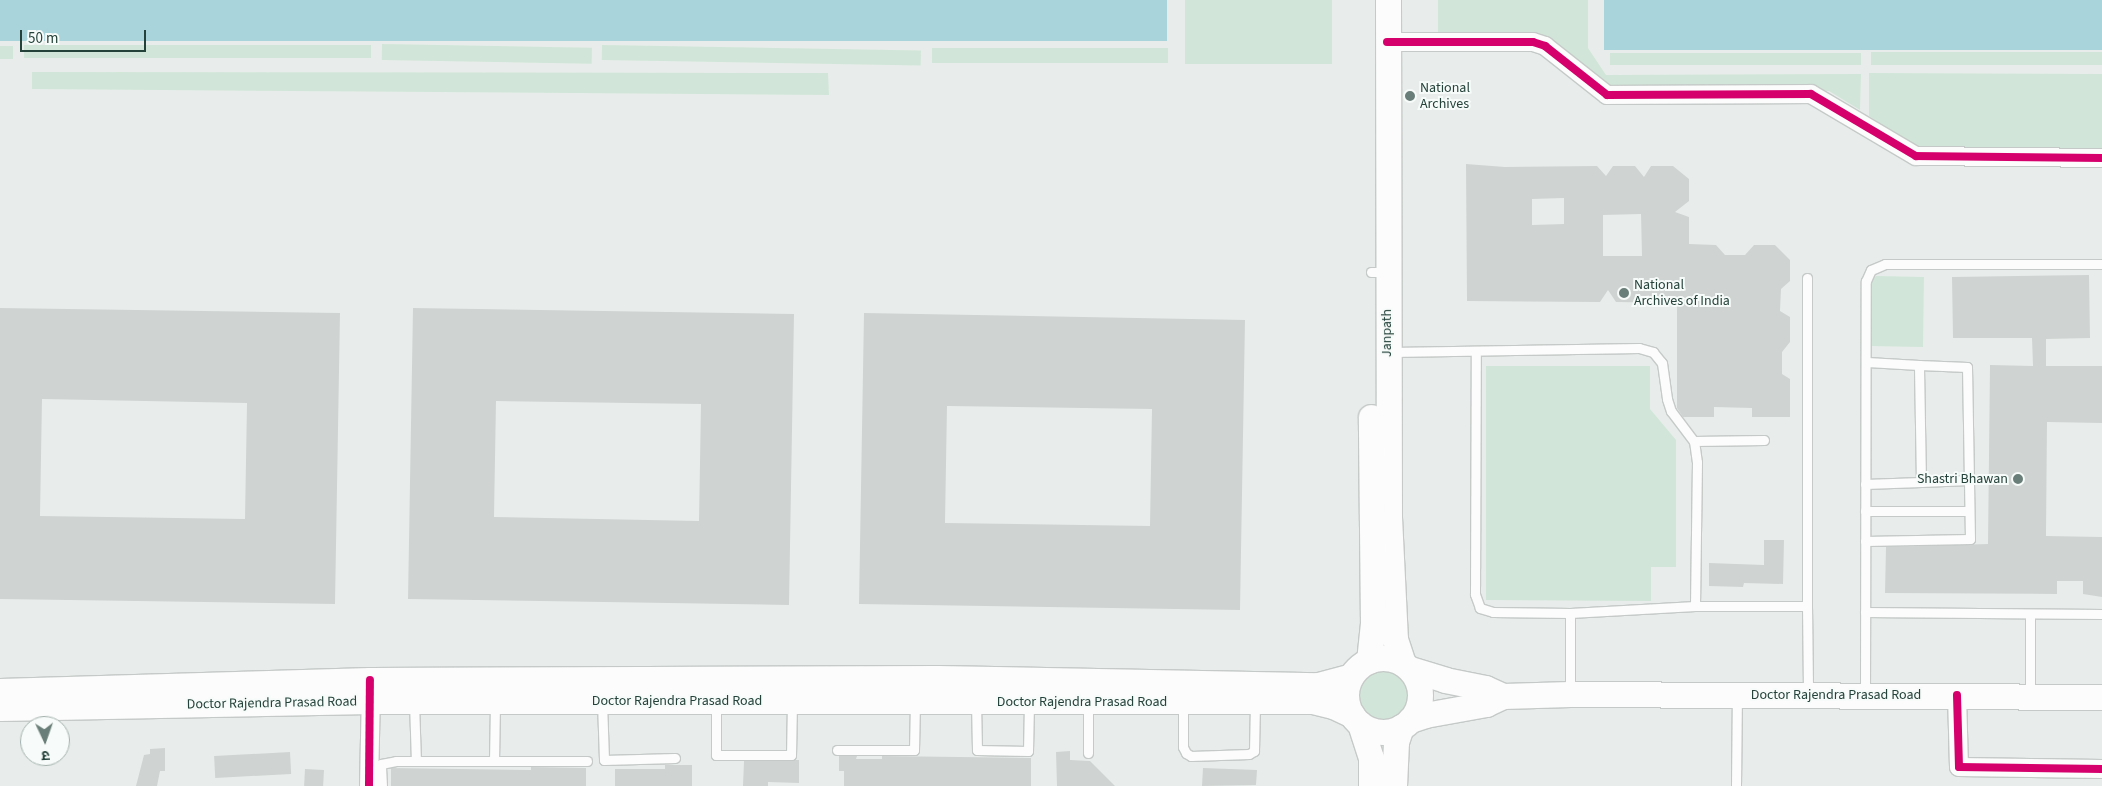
<!DOCTYPE html>
<html>
<head>
<meta charset="utf-8">
<style>
  body { margin:0 }
  #map { position:relative; width:2102px; height:786px; overflow:hidden; background:#e8edeb; font-family:"Source Sans 3","Noto Sans Devanagari",sans-serif }
  div>[style] { position:absolute }
  .green>* { inset:0; background:#d1e6d8; transform-origin:0 0 }
  .round { border-radius:50% }
  .water>* { inset:0; background:#a9d4db; transform-origin:0 0 }
  .building>* { inset:0; background:#cfd4d2; transform-origin:0 0 }
  .roads { filter:drop-shadow(1px 0 #c5cac8) drop-shadow(-1px 0 #c5cac8) drop-shadow(0 1px #c5cac8) drop-shadow(0 -1px #c5cac8) }
  .lane>* { height:9px; margin:-4.5px; padding:0 4.5px; transform-origin:4.5px; border-radius:4.5px; background:#fcfcfc }
  .street>* { height:18px; margin:-9px; padding:0 9px; transform-origin:9px; border-radius:9px; background:#fcfcfc }
  .secondary>* { height:25px; margin:-12.5px; padding:0 12.5px; transform-origin:12.5px; border-radius:12.5px; background:#fcfcfc }
  .secondary>.ring { margin:-12.5px; padding:0; box-sizing:content-box; background:none; border:25px solid #fcfcfc; border-radius:50% }
  .cycleway>* { height:8px; margin:-4px; padding:0 4px; transform-origin:4px; border-radius:4px; background:#d6006c }
  .dots>* { width:14px; height:14px; translate:-50% -50%; box-sizing:border-box; border:2px solid #f7fbf9; border-radius:50% }
  span { translate:-50% -50%; white-space:nowrap; text-align:center; line-height:1.15; -webkit-text-stroke:4px #f7fbf9; paint-order:stroke }
  .poi-label { font-size:14px; color:#24423a }
  .left { translate:0 -50%; text-align:left }
  .right { translate:-100% -50%; text-align:right }
  .street-label { font-size:14px; color:#24423a }
  .north { position:absolute; left:20px; top:716px; width:50px; height:50px; box-sizing:border-box; background:#f7fbf9; border:1px solid #a3b1ad; border-radius:50%; rotate:177deg; font-size:14px; font-weight:700; line-height:20px; text-align:center; color:#24423a }
  .north::after { content:''; display:block; margin:auto; width:18px; height:22px; background:#697e78; clip-path:polygon(50% 0,100% 100%,50% 72%,0 100%) }
  .scale { position:absolute; left:20px; top:30px; width:126px; height:22px; box-sizing:border-box; border:2px solid #24423a; border-top:0; padding-left:6px; font-size:15px; line-height:18px; white-space:nowrap; color:#24423a; -webkit-text-stroke:4px #f7fbf9; paint-order:stroke }
</style>
</head>
<body>
<div id="map">
  <div class="green">
    <i style="left:1185px;top:0;width:147px;height:64px"></i>
    <i style="clip-path:polygon(1438px 0,1588px 0,1588px 48px,1606px 75px,1861px 74px,1860px 110px,1829px 91px,1608px 88px,1551px 40px,1529px 33px,1518px 32px,1438px 35px)"></i>
    <i style="left:382px;top:44px;width:210px;height:16px;rotate:1deg"></i>
    <i style="left:24px;top:45px;width:347px;height:13px"></i>
    <i style="left:602px;top:45px;width:319px;height:15px;rotate:1deg"></i>
    <i style="left:0;top:46px;width:13px;height:13px"></i>
    <i style="left:932px;top:48px;width:236px;height:15px"></i>
    <i style="left:1871px;top:52px;width:231px;height:13px"></i>
    <i style="left:1610px;top:53px;width:251px;height:12px"></i>
    <i style="clip-path:polygon(32px 72px,828px 73px,829px 95px,32px 89px)"></i>
    <i style="clip-path:polygon(1869px 73px,2102px 74px,2102px 149px,1917px 149px,1869px 116px)"></i>
    <i style="clip-path:polygon(1876px 276px,1924px 277px,1923px 347px,1869px 346px,1869px 283px)"></i>
    <i style="clip-path:polygon(1486px 366px,1650px 366px,1650px 409px,1676px 440px,1676px 567px,1651px 567px,1651px 601px,1486px 600px)"></i>
    <i class="round" style="left:1358px;top:669px;width:50px;height:50px"></i>
  </div>
  <div class="water">
    <i style="left:0;top:0;width:1167px;height:41px"></i>
    <i style="left:1604px;top:0;width:498px;height:50px"></i>
  </div>
  <div class="building">
    <i style="clip-path:polygon(evenodd,1466px 164px,1505px 167px,1597px 166px,1606px 176px,1613px 166px,1635px 166px,1644px 177px,1651px 166px,1673px 166px,1689px 179px,1689px 201px,1675px 212px,1689px 217px,1689px 244px,1716px 245px,1725px 255px,1745px 255px,1754px 245px,1775px 245px,1790px 260px,1790px 281px,1781px 289px,1780px 311px,1790px 317px,1790px 342px,1782px 352px,1782px 374px,1790px 379px,1790px 417px,1752px 417px,1752px 408px,1714px 407px,1714px 417px,1683px 417px,1677px 408px,1677px 303px,1616px 302px,1608px 290px,1600px 302px,1467px 301px,1466px 164px,1564px 198px,1564px 224px,1532px 225px,1532px 199px,1564px 198px,1466px 164px,1641px 214px,1642px 256px,1603px 256px,1603px 215px,1641px 214px)"></i>
    <i style="clip-path:polygon(2089px 275px,2090px 338px,2046px 339px,2046px 366px,2102px 366px,2102px 423px,2047px 422px,2046px 536px,2102px 537px,2102px 597px,2083px 594px,2083px 581px,2057px 581px,2057px 594px,1885px 593px,1886px 547px,1988px 544px,1990px 365px,2033px 366px,2032px 338px,1953px 338px,1952px 277px)"></i>
    <i style="clip-path:polygon(evenodd,0 308px,340px 313px,335px 604px,0 599px,0 308px,42px 399px,247px 403px,245px 519px,40px 516px,42px 399px)"></i>
    <i style="clip-path:polygon(evenodd,413px 308px,794px 314px,789px 605px,408px 599px,413px 308px,496px 401px,701px 404px,699px 521px,494px 517px,496px 401px)"></i>
    <i style="clip-path:polygon(evenodd,864px 313px,1245px 320px,1240px 610px,859px 604px,864px 313px,947px 406px,1152px 409px,1150px 526px,945px 523px,947px 406px)"></i>
    <i style="clip-path:polygon(1764px 540px,1784px 540px,1783px 584px,1744px 583px,1743px 587px,1709px 586px,1709px 563px,1764px 565px)"></i>
    <i style="clip-path:polygon(165px 748px,165px 771px,160px 771px,157px 786px,136px 786px,144px 755px,150px 754px,150px 749px)"></i>
    <i style="clip-path:polygon(1070px 751px,1070px 760px,1090px 761px,1115px 786px,1057px 786px,1056px 752px)"></i>
    <i style="left:290px;top:752px;width:22px;height:76px;rotate:87deg"></i>
    <i style="clip-path:polygon(839px 756px,857px 756px,856px 759px,882px 759px,882px 756px,1031px 758px,1031px 786px,844px 786px,844px 771px,839px 771px)"></i>
    <i style="clip-path:polygon(794px 760px,799px 760px,799px 783px,768px 782px,768px 786px,743px 786px,744px 761px)"></i>
    <i style="clip-path:polygon(665px 765px,692px 765px,692px 786px,615px 786px,615px 769px,665px 769px)"></i>
    <i style="clip-path:polygon(531px 767px,586px 768px,586px 786px,391px 786px,391px 768px,531px 770px)"></i>
    <i style="clip-path:polygon(1203px 768px,1257px 770px,1256px 785px,1202px 786px)"></i>
    <i style="left:305px;top:769px;width:19px;height:17px;rotate:3deg"></i>
  </div>
  <div class="roads">
    <div class="lane">
      <i style="left:1371px;top:272px;width:16px"></i>
      <i style="left:1807px;top:278px;width:328px;rotate:90deg"></i>
      <i style="left:1391px;top:352px;width:248px;rotate:-0.9deg"></i>
      <i style="left:1639px;top:348px;width:15px;rotate:16deg"></i>
      <i style="left:1653px;top:352px;width:14px;rotate:51deg"></i>
      <i style="left:1662px;top:363px;width:36px;rotate:82deg"></i>
      <i style="left:1667px;top:399px;width:13px;rotate:72deg"></i>
      <i style="left:1671px;top:411px;width:38px;rotate:53deg"></i>
      <i style="left:1694px;top:441px;width:21px;rotate:82deg"></i>
      <i style="left:1697px;top:462px;width:144px;rotate:90.8deg"></i>
      <i style="left:1695px;top:606px;width:125px;rotate:176.8deg"></i>
      <i style="left:1570px;top:613px;width:77px;rotate:-179.3deg"></i>
      <i style="left:1493px;top:612px;width:14px;rotate:-163deg"></i>
      <i style="left:1480px;top:608px;width:15px;rotate:-110deg"></i>
      <i style="left:1475px;top:594px;width:242px;rotate:-89.8deg"></i>
      <i style="left:1919px;top:365px;width:48px;rotate:2.4deg"></i>
      <i style="left:1967px;top:367px;width:113px;rotate:89deg"></i>
      <i style="left:1969px;top:480px;width:48px;rotate:177.6deg"></i>
      <i style="left:1694px;top:441px;width:70px;rotate:-0.8deg"></i>
      <i style="left:1865px;top:484px;width:56px;rotate:-2deg"></i>
      <i style="left:1921px;top:482px;width:117px;rotate:-91deg"></i>
      <i style="left:1919px;top:365px;width:52px;rotate:-176.7deg"></i>
      <i style="left:1865px;top:511px;width:104px"></i>
      <i style="left:1865px;top:541px;width:105px;rotate:-1.1deg"></i>
      <i style="left:1970px;top:539px;width:59px;rotate:-91deg"></i>
      <i style="left:1695px;top:606px;width:112px"></i>
      <i style="left:1807px;top:606px;width:88px;rotate:89.3deg"></i>
      <i style="left:1865px;top:612px;width:237px;rotate:0.5deg"></i>
      <i style="left:1570px;top:613px;width:80px;rotate:90deg"></i>
      <i style="left:2030px;top:614px;width:82px;rotate:90deg"></i>
      <i style="left:1865px;top:694px;width:413px;rotate:-89.9deg"></i>
      <i style="left:1866px;top:281px;width:12px;rotate:-66deg"></i>
      <i style="left:1871px;top:270px;width:15px;rotate:-23deg"></i>
      <i style="left:1885px;top:264px;width:217px"></i>
      <i style="left:414px;top:702px;width:59px;rotate:88.1deg"></i>
      <i style="left:602px;top:702px;width:58px;rotate:88deg"></i>
      <i style="left:604px;top:760px;width:71px;rotate:-1.6deg"></i>
      <i style="left:976px;top:702px;width:48px;rotate:88.8deg"></i>
      <i style="left:977px;top:750px;width:51px;rotate:1.1deg"></i>
      <i style="left:1028px;top:751px;width:49px;rotate:-88.8deg"></i>
      <i style="left:1183px;top:702px;width:45px;rotate:90deg"></i>
      <i style="left:1183px;top:747px;width:7px;rotate:63deg"></i>
      <i style="left:1186px;top:753px;width:6px;rotate:31deg"></i>
      <i style="left:1191px;top:756px;width:58px;rotate:-2deg"></i>
      <i style="left:1249px;top:754px;width:6px;rotate:-31deg"></i>
      <i style="left:1254px;top:751px;width:49px;rotate:-88.8deg"></i>
      <i style="left:716px;top:703px;width:52px;rotate:90deg"></i>
      <i style="left:716px;top:755px;width:75px"></i>
      <i style="left:791px;top:755px;width:51px;rotate:-88.9deg"></i>
      <i style="left:837px;top:750px;width:77px"></i>
      <i style="left:914px;top:750px;width:46px;rotate:-88.8deg"></i>
      <i style="left:1088px;top:753px;width:50px;rotate:-90deg"></i>
      <i style="left:494px;top:761px;width:60px;rotate:-89deg"></i>
      <i style="left:382px;top:786px;width:22px;rotate:-93deg"></i>
      <i style="left:381px;top:764px;width:15px;rotate:-11deg"></i>
      <i style="left:396px;top:761px;width:191px"></i>
      <i style="left:1736px;top:786px;width:90px;rotate:-89.4deg"></i>
    </div>
    <div class="street">
      <i style="left:1387px;top:42px;width:146px"></i>
      <i style="left:1533px;top:42px;width:13px;rotate:18deg"></i>
      <i style="left:1545px;top:46px;width:79px;rotate:38.3deg"></i>
      <i style="left:1607px;top:95px;width:204px;rotate:-0.3deg"></i>
      <i style="left:1811px;top:94px;width:122px;rotate:30.6deg"></i>
      <i style="left:1916px;top:156px;width:186px;rotate:0.6deg"></i>
      <i style="left:1957px;top:695px;width:72px;rotate:88.4deg"></i>
      <i style="left:1959px;top:767px;width:143px;rotate:0.8deg"></i>
      <i style="left:369px;top:786px;width:97px;rotate:-88.8deg"></i>
    </div>
    <div class="secondary">
      <i style="left:1388px;top:0;width:517px;rotate:89.89deg"></i>
      <i style="left:1389px;top:517px;width:122px;rotate:87.2deg"></i>
      <i style="left:1395px;top:639px;width:26px;rotate:72deg"></i>
      <i class="ring" style="left:1346px;top:658px;width:49px;height:49px"></i>
      <i style="left:1369px;top:661px;width:38px;rotate:-84deg"></i>
      <i style="left:1373px;top:623px;width:206px;rotate:-90.6deg"></i>
      <i style="left:1410px;top:669px;width:37px;rotate:17deg"></i>
      <i style="left:1445px;top:680px;width:41px;rotate:11.3deg"></i>
      <i style="left:1485px;top:688px;width:20px;rotate:24deg"></i>
      <i style="left:0;top:691px;width:370px;rotate:-1.7deg"></i>
      <i style="left:370px;top:680px;width:567px;rotate:-0.2deg"></i>
      <i style="left:937px;top:678px;width:381px;rotate:1.1deg"></i>
      <i style="left:1318px;top:685px;width:34px;rotate:-15deg"></i>
      <i style="left:0;top:708px;width:371px;rotate:-1.1deg"></i>
      <i style="left:371px;top:701px;width:942px"></i>
      <i style="left:1313px;top:701px;width:21px;rotate:14deg"></i>
      <i style="left:1333px;top:706px;width:21px;rotate:25deg"></i>
      <i style="left:1410px;top:720px;width:16px;rotate:-18deg"></i>
      <i style="left:1425px;top:715px;width:62px;rotate:-10.2deg"></i>
      <i style="left:1486px;top:704px;width:19px;rotate:-25deg"></i>
      <i style="left:1503px;top:696px;width:67px;rotate:-1.7deg"></i>
      <i style="left:1570px;top:694px;width:532px;rotate:0.32deg"></i>
      <i style="left:1360px;top:724px;width:36px;rotate:72deg"></i>
      <i style="left:1371px;top:758px;width:28px;rotate:90deg"></i>
      <i style="left:1394px;top:786px;width:44px;rotate:-87.4deg"></i>
      <i style="left:1396px;top:742px;width:16px;rotate:-72deg"></i>
    </div>
  </div>
  <div class="cycleway">
    <i style="left:1387px;top:42px;width:146px"></i>
    <i style="left:1533px;top:42px;width:13px;rotate:18deg"></i>
    <i style="left:1545px;top:46px;width:79px;rotate:38.3deg"></i>
    <i style="left:1607px;top:95px;width:204px;rotate:-0.3deg"></i>
    <i style="left:1811px;top:94px;width:122px;rotate:30.6deg"></i>
    <i style="left:1916px;top:156px;width:186px;rotate:0.6deg"></i>
    <i style="left:1957px;top:695px;width:72px;rotate:88.4deg"></i>
    <i style="left:1959px;top:767px;width:143px;rotate:0.8deg"></i>
    <i style="left:369px;top:786px;width:106px;rotate:-89.5deg"></i>
  </div>
  <div class="dots">
    <i style="left:1410px;top:96px;background:#697e78"></i>
    <i style="left:1624px;top:293px;background:#697e78"></i>
    <i style="left:2018px;top:479px;background:#697e78"></i>
  </div>
  <div class="poi-label">
    <span class="left" style="left:1420px;top:96px">National<br>Archives</span>
    <span class="left" style="left:1634px;top:293px">National<br>Archives of India</span>
    <span class="right" style="left:2008px;top:479px">Shastri Bhawan</span>
  </div>
  <div class="street-label">
    <span style="left:1387px;top:333px;rotate:-90deg">Janpath</span>
    <span style="left:1836px;top:695px">Doctor Rajendra Prasad Road</span>
    <span style="left:677px;top:701px">Doctor Rajendra Prasad Road</span>
    <span style="left:1082px;top:702px">Doctor Rajendra Prasad Road</span>
    <span style="left:272px;top:703px;rotate:-1deg">Doctor Rajendra Prasad Road</span>
  </div>
  <div class="north">उ</div>
  <div class="scale">50 m</div>
</div>
</body>
</html>
